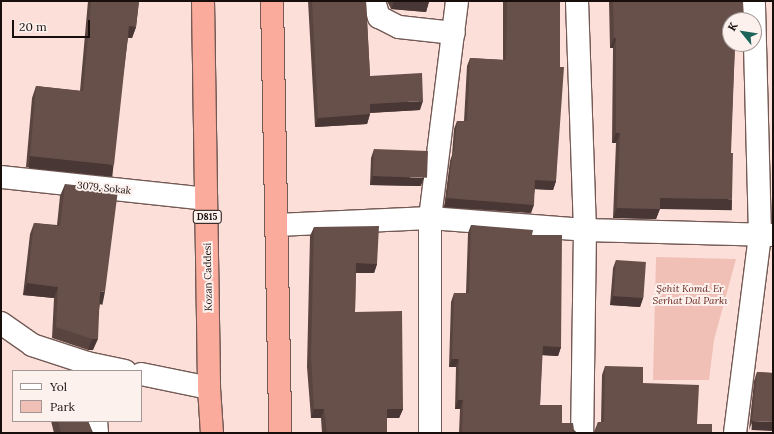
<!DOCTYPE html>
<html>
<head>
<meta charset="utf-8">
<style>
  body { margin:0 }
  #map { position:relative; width:774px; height:434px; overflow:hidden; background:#fddfd9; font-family:Lora,serif }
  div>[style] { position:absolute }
  .green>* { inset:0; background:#f0c0b6 }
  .roads { filter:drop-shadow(1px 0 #735a55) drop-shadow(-1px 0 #735a55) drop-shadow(0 1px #735a55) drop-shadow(0 -1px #735a55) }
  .minor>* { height:22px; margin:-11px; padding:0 11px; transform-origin:11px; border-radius:11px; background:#fff }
  .highway>* { height:22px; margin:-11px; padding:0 11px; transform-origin:11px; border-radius:11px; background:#faab9b }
  .wall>* { inset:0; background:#594440 }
  .shaded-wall>* { inset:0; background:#483734; transform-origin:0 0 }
  .building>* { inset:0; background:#674f4a; transform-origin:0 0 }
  span { translate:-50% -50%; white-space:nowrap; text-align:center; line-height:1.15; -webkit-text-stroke:4px #fdf1ee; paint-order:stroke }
  .shield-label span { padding:1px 3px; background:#fdf1ee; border:1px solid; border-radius:3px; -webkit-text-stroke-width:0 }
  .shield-label { font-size:9px; color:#180f0d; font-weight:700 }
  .street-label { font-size:10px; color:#180f0d }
  .park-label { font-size:10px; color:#68291f; font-style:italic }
  .frame { position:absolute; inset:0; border:2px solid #180f0d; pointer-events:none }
  .legend { position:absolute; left:12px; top:370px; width:130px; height:52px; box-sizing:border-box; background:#fdf1ee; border:1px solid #a19794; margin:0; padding:5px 7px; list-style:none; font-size:12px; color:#180f0d }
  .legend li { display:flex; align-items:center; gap:8px; height:20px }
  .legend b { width:20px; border:1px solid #a19794 }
  .north { position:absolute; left:722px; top:12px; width:40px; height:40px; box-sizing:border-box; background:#fdf1ee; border:1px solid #a19794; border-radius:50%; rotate:300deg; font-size:11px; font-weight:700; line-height:16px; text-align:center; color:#180f0d }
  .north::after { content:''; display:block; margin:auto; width:14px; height:18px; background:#1b645a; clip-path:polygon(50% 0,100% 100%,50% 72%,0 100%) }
  .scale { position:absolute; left:12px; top:20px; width:78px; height:18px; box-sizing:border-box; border:2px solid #180f0d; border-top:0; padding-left:5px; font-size:12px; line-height:14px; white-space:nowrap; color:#180f0d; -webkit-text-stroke:3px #fdf1ee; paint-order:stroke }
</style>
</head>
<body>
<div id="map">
  <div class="green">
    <i style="clip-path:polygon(656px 257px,736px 259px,714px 340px,709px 380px,653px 380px)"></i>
  </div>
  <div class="roads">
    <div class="minor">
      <i style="left:374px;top:1px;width:17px;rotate:73deg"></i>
      <i style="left:379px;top:17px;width:22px;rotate:27deg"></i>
      <i style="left:399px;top:27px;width:55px;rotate:6.2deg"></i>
      <i style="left:577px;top:1px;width:229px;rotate:88deg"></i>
      <i style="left:585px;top:230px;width:203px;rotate:90.8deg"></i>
      <i style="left:1px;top:177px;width:206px;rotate:6.1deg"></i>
      <i style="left:277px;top:225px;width:153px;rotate:-2.6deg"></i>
      <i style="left:430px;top:218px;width:155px;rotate:4.4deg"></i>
      <i style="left:585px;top:230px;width:188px;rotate:1.5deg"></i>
      <i style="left:1px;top:323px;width:38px;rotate:35deg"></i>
      <i style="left:32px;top:345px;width:58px;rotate:18.1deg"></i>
      <i style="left:87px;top:363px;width:39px;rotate:12deg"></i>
      <i style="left:141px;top:374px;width:69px;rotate:11.6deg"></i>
      <i style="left:96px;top:421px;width:12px;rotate:85deg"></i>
      <i style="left:430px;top:433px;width:215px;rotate:-90deg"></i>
      <i style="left:430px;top:218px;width:219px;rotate:-82.9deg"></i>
      <i style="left:735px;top:433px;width:200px;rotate:-82.8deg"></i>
      <i style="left:760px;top:235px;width:234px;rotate:-91.5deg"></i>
    </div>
    <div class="highway">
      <i style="left:203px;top:1px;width:387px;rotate:89.1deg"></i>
      <i style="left:209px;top:388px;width:45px;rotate:86.2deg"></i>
      <i style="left:272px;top:1px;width:432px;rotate:88.9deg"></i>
    </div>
  </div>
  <div class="wall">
    <i style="clip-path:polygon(88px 1px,139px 1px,136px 27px,132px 38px,128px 38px,110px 176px,26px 167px,32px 98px,36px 86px,80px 91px)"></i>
    <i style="clip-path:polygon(308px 1px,366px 1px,370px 76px,420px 110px,370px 113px,370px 114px,367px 124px,315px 127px)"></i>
    <i style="clip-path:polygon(387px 1px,429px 1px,426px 12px,391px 9px)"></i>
    <i style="clip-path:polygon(503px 1px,560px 1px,556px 181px,553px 190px,535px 189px,531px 213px,444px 207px,450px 161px,452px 155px,454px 129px,457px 121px,464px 121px,467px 66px,470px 58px,503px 60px)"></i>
    <i style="clip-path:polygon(609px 1px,743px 1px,730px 44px,737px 44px,735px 44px,728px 209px,660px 208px,656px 219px,613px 218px,616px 143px,612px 143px,613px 48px,610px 48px)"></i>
    <i style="clip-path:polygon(374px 149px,421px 186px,370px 185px,371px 158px)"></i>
    <i style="clip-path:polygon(65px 184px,101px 304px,100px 303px,93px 350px,88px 350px,52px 338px,54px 298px,23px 295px,30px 234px,34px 223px,57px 225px,60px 196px)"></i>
    <i style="clip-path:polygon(471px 225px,532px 235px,561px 347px,558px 356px,542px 355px,540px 405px,562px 423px,574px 430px,577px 433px,459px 433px,460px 409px,455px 409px,456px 367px,449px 367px,451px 302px,454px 293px,466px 293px,468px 233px)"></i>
    <i style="clip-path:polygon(314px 227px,377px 264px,374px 273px,356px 273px,355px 312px,403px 409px,399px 418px,387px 418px,387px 433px,322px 433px,321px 418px,311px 418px,307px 367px,310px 236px)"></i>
    <i style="clip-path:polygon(616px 260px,643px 298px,640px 307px,610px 305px,613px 268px)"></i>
    <i style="clip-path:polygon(605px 366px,643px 383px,697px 424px,594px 432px,598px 422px,601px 422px,602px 375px)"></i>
    <i style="clip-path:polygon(757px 372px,773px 373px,749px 430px,754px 381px)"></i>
    <i style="clip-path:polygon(51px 421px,88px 421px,93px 433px,54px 433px)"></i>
  </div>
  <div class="shaded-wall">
    <i style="clip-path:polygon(394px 1px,412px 1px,429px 2px,426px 12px,391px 9px)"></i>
    <i style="clip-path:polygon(129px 26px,136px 27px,132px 38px,125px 37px)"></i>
    <i style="clip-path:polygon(614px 38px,616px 38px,613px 48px,610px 48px)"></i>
    <i style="clip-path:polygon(423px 101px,420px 110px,366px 113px,370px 104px)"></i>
    <i style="clip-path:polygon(370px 114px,367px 124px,315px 127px,318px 118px)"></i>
    <i style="clip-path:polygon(616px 133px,620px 133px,616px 143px,612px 143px)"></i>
    <i style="left:30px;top:156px;width:84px;height:12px;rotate:6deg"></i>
    <i style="clip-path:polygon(373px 176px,424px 178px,421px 186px,370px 185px)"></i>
    <i style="clip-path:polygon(535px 180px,556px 181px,553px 190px,532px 189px)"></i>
    <i style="clip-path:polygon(447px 198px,534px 205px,531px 213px,444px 207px)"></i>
    <i style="left:660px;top:198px;width:72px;height:11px;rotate:1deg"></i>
    <i style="clip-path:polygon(617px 208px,660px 209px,656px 219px,613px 218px)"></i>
    <i style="clip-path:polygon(356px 263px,377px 264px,374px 273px,353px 273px)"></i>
    <i style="clip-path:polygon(27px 283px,58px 287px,54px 298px,23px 295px)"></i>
    <i style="left:100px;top:291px;width:5px;height:13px;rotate:11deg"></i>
    <i style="clip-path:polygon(613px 296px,643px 298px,640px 307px,610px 305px)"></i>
    <i style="clip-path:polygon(92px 339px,98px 339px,93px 350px,88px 350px)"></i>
    <i style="clip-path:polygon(543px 346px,561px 347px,558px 356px,540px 355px)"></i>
    <i style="clip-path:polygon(452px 359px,459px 359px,456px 367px,449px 367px)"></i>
    <i style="clip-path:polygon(458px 400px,463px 400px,460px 409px,455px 409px)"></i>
    <i style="clip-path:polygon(314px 409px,324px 409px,321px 418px,311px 418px)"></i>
    <i style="clip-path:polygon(387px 409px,403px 409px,399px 418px,383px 418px)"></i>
    <i style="left:752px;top:421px;width:21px;height:9px;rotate:3deg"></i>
  </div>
  <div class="building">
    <i style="clip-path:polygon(91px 1px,139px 1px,136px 27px,129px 26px,114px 165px,30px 156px,36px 86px,83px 91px)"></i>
    <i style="clip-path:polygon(312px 1px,366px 1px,370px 76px,422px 73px,423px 101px,370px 104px,370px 114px,318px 118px)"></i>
    <i style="clip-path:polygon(412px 1px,429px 1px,429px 2px)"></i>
    <i style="clip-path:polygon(507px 1px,560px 1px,560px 67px,564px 67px,556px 181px,535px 180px,534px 205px,447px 198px,453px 152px,454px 152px,457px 121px,467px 121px,470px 58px,506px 60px)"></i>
    <i style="clip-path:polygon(613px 1px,743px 1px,744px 20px,730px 20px,730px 44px,735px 44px,731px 153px,733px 153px,732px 199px,660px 198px,660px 209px,617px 208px,620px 133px,616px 133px,616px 38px,614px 38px)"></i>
    <i style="left:374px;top:149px;width:54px;height:27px;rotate:2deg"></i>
    <i style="clip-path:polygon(65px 184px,118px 190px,105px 292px,100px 291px,98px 339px,92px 339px,56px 327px,58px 287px,27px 283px,34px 223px,60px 226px)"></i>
    <i style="clip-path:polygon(471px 225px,533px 230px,532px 235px,562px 235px,561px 347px,543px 346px,540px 405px,562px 405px,562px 423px,573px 423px,574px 430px,577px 433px,462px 433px,463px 400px,458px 400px,459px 359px,452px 359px,454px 293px,469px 293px)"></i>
    <i style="clip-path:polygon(379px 226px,377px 264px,356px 263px,355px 312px,402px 311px,403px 409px,387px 409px,387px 433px,327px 433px,324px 409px,314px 409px,311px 357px,314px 227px)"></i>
    <i style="left:616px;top:260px;width:30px;height:36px;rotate:4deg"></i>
    <i style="clip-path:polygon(605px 366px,643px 367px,643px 383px,699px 385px,697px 424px,712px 424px,712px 433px,593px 433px,596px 430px,598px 422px,604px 422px)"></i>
    <i style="clip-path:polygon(757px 372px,773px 373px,773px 422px,752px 421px)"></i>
    <i style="clip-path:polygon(58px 421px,88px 421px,93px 433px,61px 433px)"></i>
  </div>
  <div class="shield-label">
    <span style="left:207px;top:217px">D815</span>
  </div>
  <div class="street-label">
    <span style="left:104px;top:188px;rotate:6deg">3079. Sokak</span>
    <span style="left:208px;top:277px;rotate:-91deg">Kozan Caddesi</span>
  </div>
  <div class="park-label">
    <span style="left:690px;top:294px">Şehit Komd. Er<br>Serhat Dal Parkı</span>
  </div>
  <div class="frame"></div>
  <ul class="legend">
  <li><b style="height:5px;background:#fff"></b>Yol</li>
  <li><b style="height:11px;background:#f0c0b6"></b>Park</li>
  </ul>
  <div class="north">K</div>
  <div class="scale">20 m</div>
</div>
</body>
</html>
